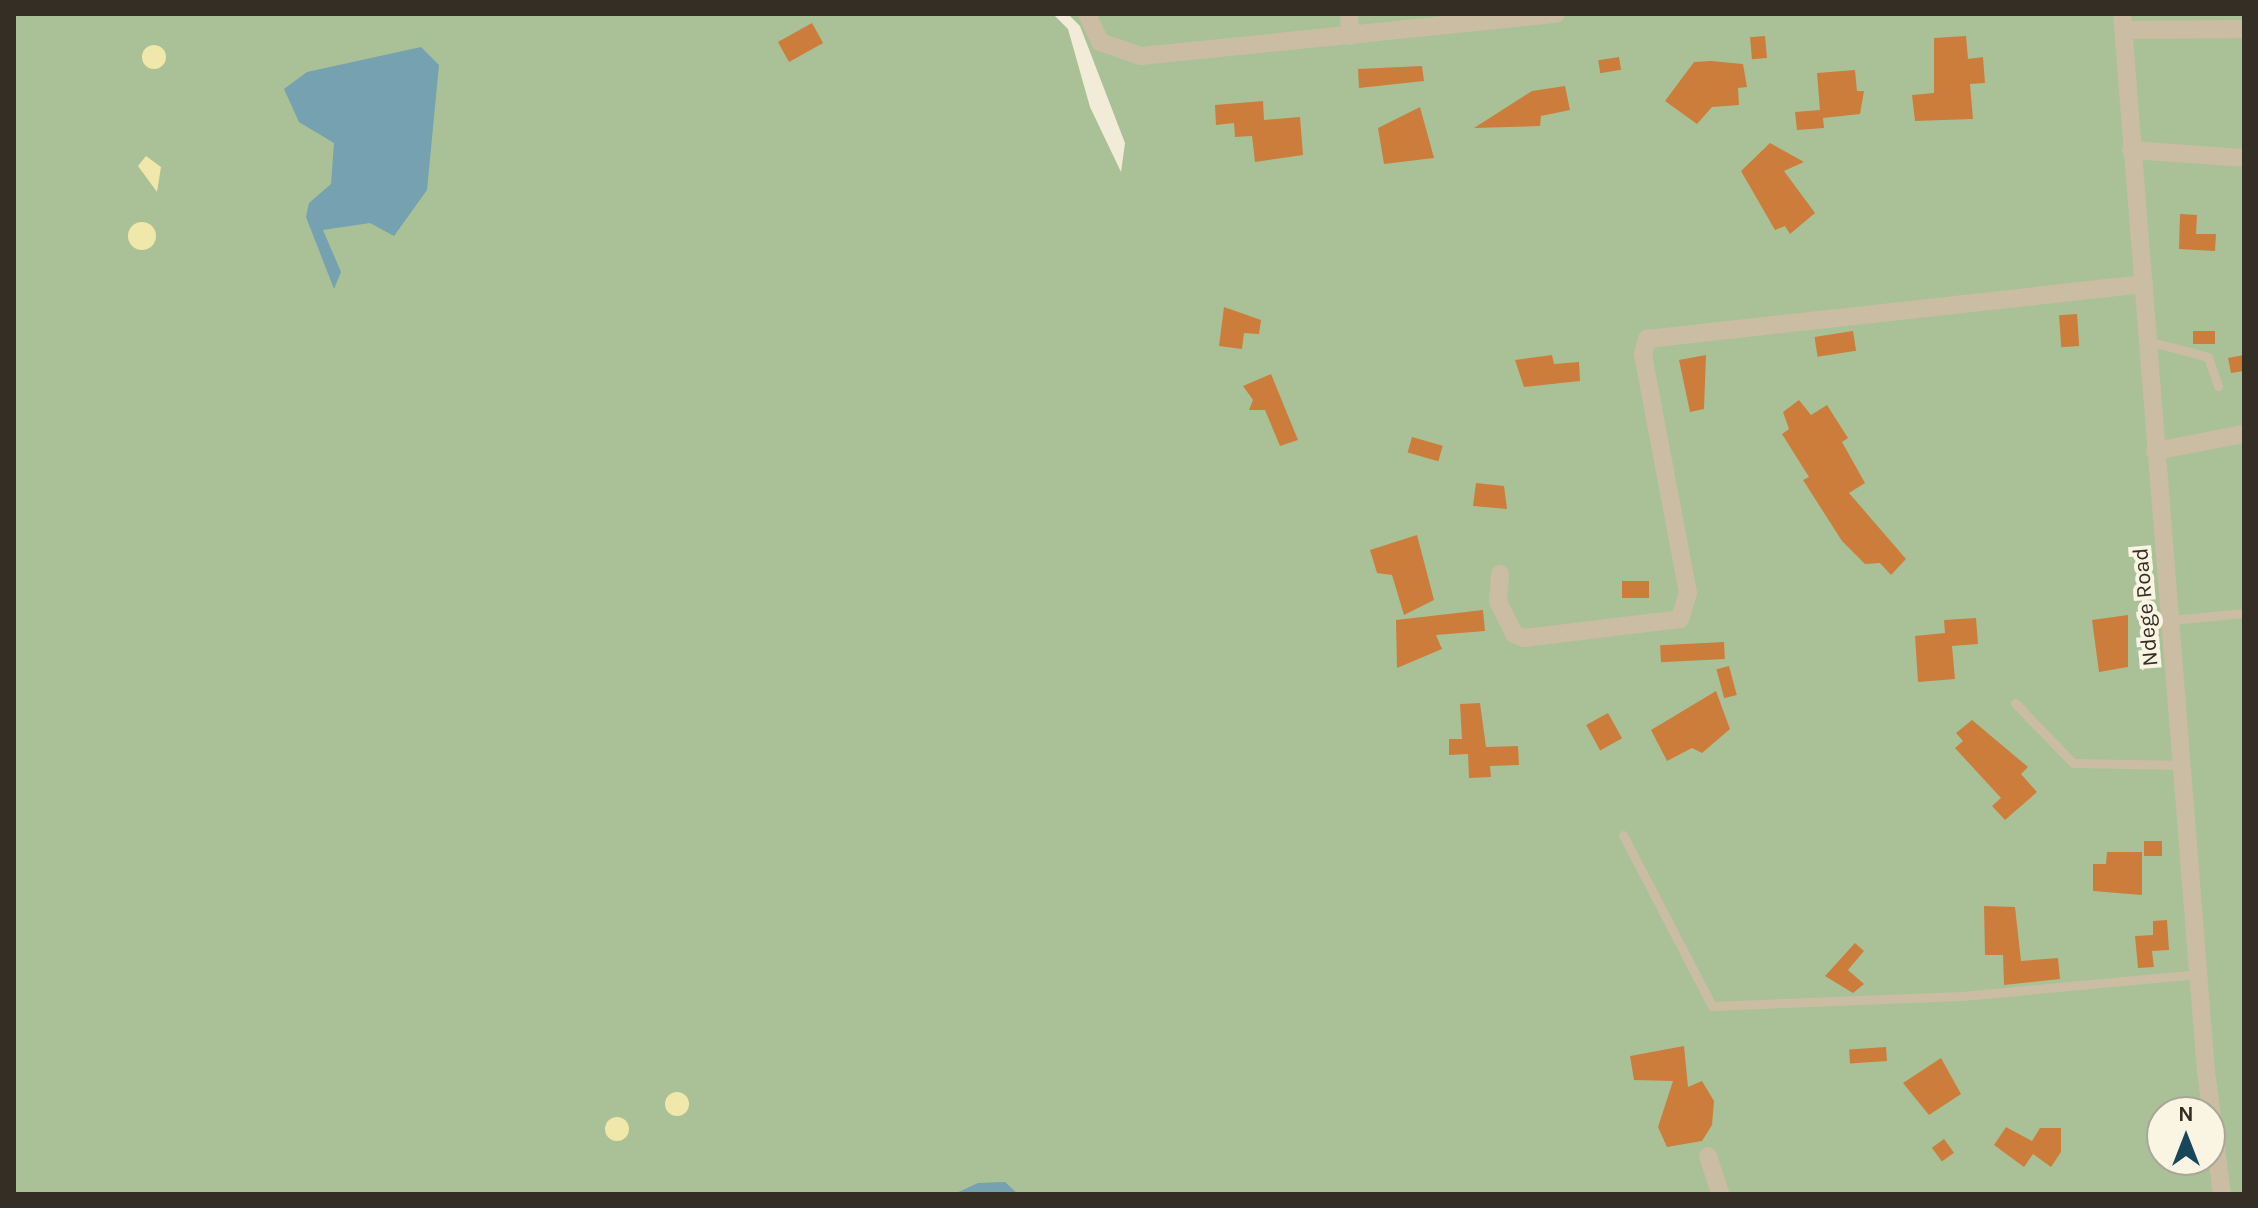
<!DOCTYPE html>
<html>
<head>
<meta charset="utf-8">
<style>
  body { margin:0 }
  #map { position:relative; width:2258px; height:1208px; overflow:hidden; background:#f2ebd7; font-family:Karla,sans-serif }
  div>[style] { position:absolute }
  .green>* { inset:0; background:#aac197 }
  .sand>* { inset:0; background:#f0e7ab }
  .round { border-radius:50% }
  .water>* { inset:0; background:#75a1b0 }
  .building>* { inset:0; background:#cc7d3c; transform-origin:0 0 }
  .service>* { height:9px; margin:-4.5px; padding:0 4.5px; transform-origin:4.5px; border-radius:4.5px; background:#cabda3 }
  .minor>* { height:18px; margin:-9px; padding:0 9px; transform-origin:9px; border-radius:9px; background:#cabda3 }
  span { translate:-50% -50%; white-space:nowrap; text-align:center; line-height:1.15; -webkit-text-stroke:8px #faf4e3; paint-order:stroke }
  .street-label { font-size:22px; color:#352e25 }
  .frame { position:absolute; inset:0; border:16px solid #352e25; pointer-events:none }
  .north { position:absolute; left:2146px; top:1096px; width:80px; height:80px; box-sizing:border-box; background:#faf4e3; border:2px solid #aba597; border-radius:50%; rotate:0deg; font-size:22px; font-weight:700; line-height:32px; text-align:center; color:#352e25 }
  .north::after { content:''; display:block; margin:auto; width:28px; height:36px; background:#194658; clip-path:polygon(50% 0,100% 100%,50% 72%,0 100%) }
</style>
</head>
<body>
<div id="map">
  <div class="green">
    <i style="clip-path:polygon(evenodd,14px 14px,1053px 14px,1068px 29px,1090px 107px,1121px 172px,1125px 143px,1080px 26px,1068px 14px,2244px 14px,2244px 1194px,14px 1194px,14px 14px,2162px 1112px,2210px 1112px,2210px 1160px,2162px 1160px,2162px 1112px)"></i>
  </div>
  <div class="sand">
    <i class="round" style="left:142px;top:45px;width:24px;height:24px"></i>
    <i style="clip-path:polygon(146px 156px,161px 167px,157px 192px,138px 166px)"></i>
    <i class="round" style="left:128px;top:222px;width:28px;height:28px"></i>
    <i class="round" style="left:665px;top:1092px;width:24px;height:24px"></i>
    <i class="round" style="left:605px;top:1117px;width:24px;height:24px"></i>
  </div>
  <div class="water">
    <i style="clip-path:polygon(421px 47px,439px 65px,427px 190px,394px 236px,370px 223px,323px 230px,341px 272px,334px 289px,306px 217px,309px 203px,331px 184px,334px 143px,299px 122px,284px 89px,307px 72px)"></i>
    <i style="clip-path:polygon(1005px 1182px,1018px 1194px,954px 1194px,978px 1183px)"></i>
  </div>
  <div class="building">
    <i style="left:812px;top:23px;width:23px;height:39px;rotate:61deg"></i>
    <i style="left:1765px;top:36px;width:22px;height:15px;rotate:85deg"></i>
    <i style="clip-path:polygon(1966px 36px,1968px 59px,1983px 57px,1985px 83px,1970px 84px,1973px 119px,1915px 121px,1912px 95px,1934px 93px,1934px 38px)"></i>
    <i style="left:1619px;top:57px;width:13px;height:21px;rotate:81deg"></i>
    <i style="clip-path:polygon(1711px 61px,1743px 64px,1747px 87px,1738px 88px,1739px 105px,1712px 107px,1697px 124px,1665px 101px,1694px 62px)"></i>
    <i style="clip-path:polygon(1422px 66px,1424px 81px,1359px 88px,1358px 69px)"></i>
    <i style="clip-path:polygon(1855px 70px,1857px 91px,1864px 91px,1860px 114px,1823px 118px,1824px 128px,1797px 130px,1795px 112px,1820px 110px,1817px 73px)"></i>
    <i style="clip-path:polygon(1565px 86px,1570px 110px,1541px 116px,1540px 126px,1474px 128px,1532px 91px)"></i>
    <i style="clip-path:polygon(1263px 101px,1264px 120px,1300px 117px,1303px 155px,1255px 162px,1252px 136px,1235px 137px,1234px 123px,1216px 125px,1215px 105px)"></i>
    <i style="clip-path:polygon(1420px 107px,1434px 158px,1384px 164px,1378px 128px)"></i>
    <i style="clip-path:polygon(1770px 143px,1804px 162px,1784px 171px,1815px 213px,1790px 234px,1785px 226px,1775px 230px,1741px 171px)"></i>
    <i style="clip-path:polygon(2180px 214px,2197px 215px,2196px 234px,2216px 234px,2215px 251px,2179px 249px)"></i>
    <i style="clip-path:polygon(1224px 307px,1261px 320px,1259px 334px,1244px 333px,1242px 349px,1219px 346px)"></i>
    <i style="left:2077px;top:314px;width:32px;height:18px;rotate:86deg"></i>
    <i style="left:1853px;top:331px;width:20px;height:39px;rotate:81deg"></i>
    <i style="left:2193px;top:331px;width:22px;height:13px"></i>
    <i style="clip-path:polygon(1552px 355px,1554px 364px,1579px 362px,1580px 381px,1524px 387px,1515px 360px)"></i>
    <i style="clip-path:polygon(1706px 355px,1704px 409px,1690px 412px,1679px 360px)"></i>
    <i style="clip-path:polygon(2244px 355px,2244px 371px,2231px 373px,2228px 358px)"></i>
    <i style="clip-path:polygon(1271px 374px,1298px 440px,1280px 446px,1265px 410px,1249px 410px,1253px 400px,1243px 386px)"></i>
    <i style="clip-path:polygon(1799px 400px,1811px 415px,1827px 405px,1848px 438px,1842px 442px,1865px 483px,1849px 493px,1906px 559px,1891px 575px,1880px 563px,1865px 564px,1842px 541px,1803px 480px,1809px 477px,1782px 434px,1789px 429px,1783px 412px)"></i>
    <i style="left:1412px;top:437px;width:32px;height:16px;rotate:16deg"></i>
    <i style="clip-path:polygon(1476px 483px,1504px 486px,1507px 509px,1473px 506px)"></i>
    <i style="clip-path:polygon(1417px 535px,1434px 600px,1404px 615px,1392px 575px,1377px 573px,1370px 550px)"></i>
    <i style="left:1622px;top:581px;width:27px;height:17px"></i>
    <i style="clip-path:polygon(1483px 610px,1485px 631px,1436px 635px,1442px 649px,1397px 668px,1396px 620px)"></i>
    <i style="clip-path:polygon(2128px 615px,2128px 667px,2099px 672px,2092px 620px)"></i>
    <i style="clip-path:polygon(1976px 618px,1978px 644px,1952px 646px,1955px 679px,1918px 682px,1915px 636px,1945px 633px,1944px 620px)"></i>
    <i style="left:1724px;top:642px;width:17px;height:64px;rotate:87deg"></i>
    <i style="left:1729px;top:666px;width:30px;height:13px;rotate:75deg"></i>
    <i style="clip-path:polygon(1716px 691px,1730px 729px,1702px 753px,1692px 748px,1667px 761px,1651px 730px)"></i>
    <i style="clip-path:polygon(1480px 703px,1486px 747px,1518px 746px,1519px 765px,1490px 766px,1491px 777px,1469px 778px,1468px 754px,1449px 755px,1449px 739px,1462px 739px,1460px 704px)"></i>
    <i style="left:1608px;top:713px;width:29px;height:25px;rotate:61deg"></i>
    <i style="clip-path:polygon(1972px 720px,2028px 767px,2021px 774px,2037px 792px,2005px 820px,1992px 806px,2001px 798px,1955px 748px,1963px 741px,1956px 733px)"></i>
    <i style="left:2144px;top:841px;width:18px;height:15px"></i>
    <i style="clip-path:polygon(2107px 852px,2142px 852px,2142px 895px,2093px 891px,2093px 864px,2106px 864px)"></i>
    <i style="clip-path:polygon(1984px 906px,2015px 907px,2021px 961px,2058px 958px,2060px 979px,2004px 985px,2003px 955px,1985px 955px)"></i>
    <i style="clip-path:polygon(2167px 920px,2169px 950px,2152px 951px,2154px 967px,2138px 968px,2135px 936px,2153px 935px,2153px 921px)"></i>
    <i style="clip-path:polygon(1855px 943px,1864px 951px,1848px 970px,1864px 984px,1853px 993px,1825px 976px)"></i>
    <i style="clip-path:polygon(1684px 1046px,1688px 1087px,1702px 1081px,1714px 1101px,1712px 1125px,1702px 1141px,1667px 1147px,1658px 1127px,1673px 1081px,1634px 1080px,1630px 1056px)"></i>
    <i style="left:1886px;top:1047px;width:14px;height:37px;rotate:86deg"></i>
    <i style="clip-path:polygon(1941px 1058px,1961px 1094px,1929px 1115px,1903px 1083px)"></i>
    <i style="clip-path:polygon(2006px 1127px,2032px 1141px,2040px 1128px,2061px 1128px,2061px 1152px,2051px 1167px,2033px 1154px,2024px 1167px,1994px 1145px)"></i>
    <i style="left:1944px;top:1139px;width:17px;height:15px;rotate:54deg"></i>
  </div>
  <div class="service">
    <i style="left:2148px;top:341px;width:62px;rotate:14.9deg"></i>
    <i style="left:2208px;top:357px;width:31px;rotate:71deg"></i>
    <i style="left:2171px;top:620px;width:73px;rotate:-5.5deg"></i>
    <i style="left:2015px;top:703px;width:83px;rotate:46deg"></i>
    <i style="left:2073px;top:763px;width:112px;rotate:1deg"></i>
    <i style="left:1623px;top:835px;width:193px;rotate:62.5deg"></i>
    <i style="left:1712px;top:1006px;width:250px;rotate:-2.3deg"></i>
    <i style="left:1962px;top:996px;width:238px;rotate:-5.3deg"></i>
  </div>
  <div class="minor">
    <i style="left:1087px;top:14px;width:31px;rotate:65deg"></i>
    <i style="left:1100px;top:42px;width:43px;rotate:18.9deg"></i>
    <i style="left:1141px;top:56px;width:417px;rotate:-5.8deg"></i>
    <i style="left:1349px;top:14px;width:22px;rotate:87deg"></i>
    <i style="left:2122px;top:14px;width:1060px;rotate:85.46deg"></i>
    <i style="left:2206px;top:1071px;width:124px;rotate:82.6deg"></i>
    <i style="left:2123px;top:30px;width:121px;rotate:-0.5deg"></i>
    <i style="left:2131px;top:150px;width:113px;rotate:4deg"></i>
    <i style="left:2155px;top:451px;width:91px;rotate:-10.8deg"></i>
    <i style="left:1500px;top:574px;width:28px;rotate:94deg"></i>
    <i style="left:1498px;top:602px;width:36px;rotate:63deg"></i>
    <i style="left:1514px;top:634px;width:11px;rotate:22deg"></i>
    <i style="left:1524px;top:638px;width:157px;rotate:-6.9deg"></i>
    <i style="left:1680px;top:619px;width:27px;rotate:-73deg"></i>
    <i style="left:1688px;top:593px;width:243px;rotate:-100.7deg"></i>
    <i style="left:1643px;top:354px;width:16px;rotate:-75deg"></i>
    <i style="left:1647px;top:339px;width:500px;rotate:-6.31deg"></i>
    <i style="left:1708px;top:1156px;width:40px;rotate:72deg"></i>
  </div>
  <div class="street-label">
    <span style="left:2146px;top:607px;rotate:-95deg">Ndege Road</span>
  </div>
  <div class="frame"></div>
  <div class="north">N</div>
</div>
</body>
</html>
